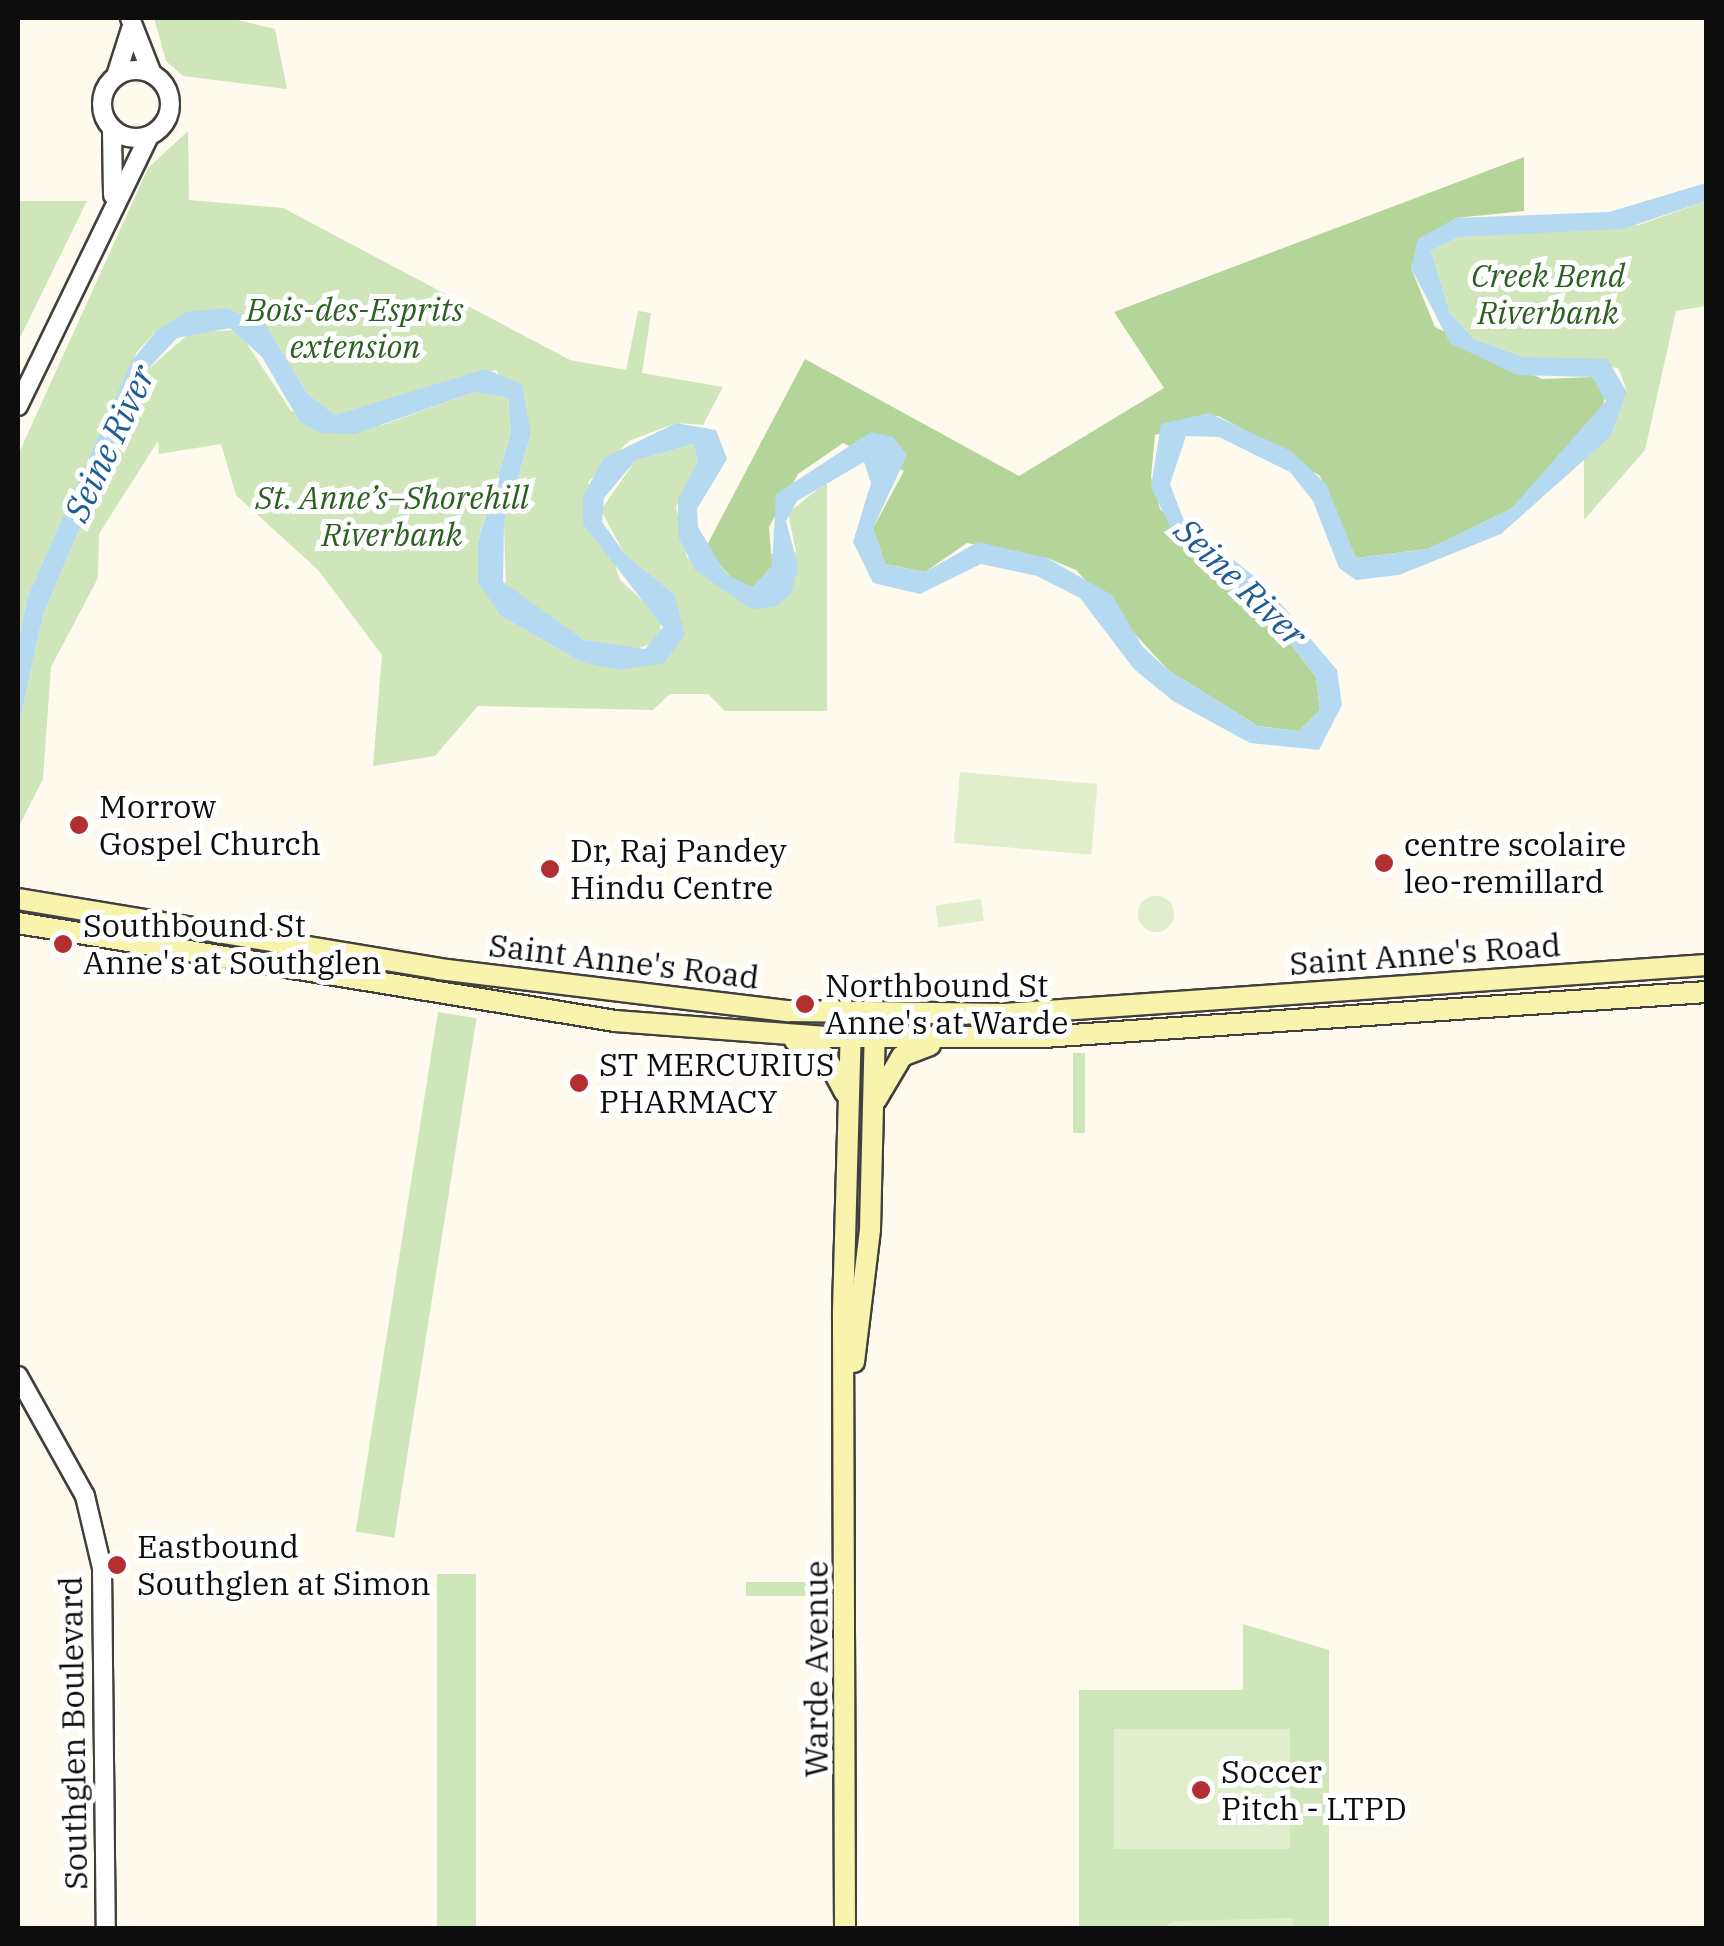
<!DOCTYPE html>
<html>
<head>
<meta charset="utf-8">
<style>
  body { margin:0 }
  #map { position:relative; width:1724px; height:1946px; overflow:hidden; background:#fefbee; font-family:"IBM Plex Serif",serif }
  div>[style] { position:absolute }
  .green>* { inset:0; background:#cfe6ba; transform-origin:0 0 }
  .forest>* { inset:0; background:#b3d59a }
  .pitch>* { inset:0; background:#e0eecb; transform-origin:0 0 }
  .round { border-radius:50% }
  .water>* { inset:0; background:#b6d9f2 }
  .roads { filter:drop-shadow(2px 0 #404040) drop-shadow(-2px 0 #404040) drop-shadow(0 2px #404040) drop-shadow(0 -2px #404040) }
  .tertiary>* { height:18px; margin:-9px; padding:0 9px; transform-origin:9px; border-radius:9px; background:#fff }
  .tertiary>.ring { margin:-9px; padding:0; box-sizing:content-box; background:none; border:18px solid #fff; border-radius:50% }
  .secondary>* { height:20px; margin:-10px; padding:0 10px; transform-origin:10px; border-radius:10px; background:#f9f4ad }
  .dots>* { width:28px; height:28px; translate:-50% -50%; box-sizing:border-box; border:5px solid #fff; border-radius:50% }
  span { translate:-50% -50%; white-space:nowrap; text-align:center; line-height:1.15; -webkit-text-stroke:10px #fff; paint-order:stroke }
  .park-label { font-size:32px; color:#2c6022; font-style:italic }
  .poi-label { font-size:32px; color:#0d0d0d }
  .left { translate:0 -50%; text-align:left }
  .street-label { font-size:32px; color:#0d0d0d }
  .water-label { font-size:35px; color:#1f5d96; font-style:italic }
  .frame { position:absolute; inset:0; border:20px solid #0d0d0d; pointer-events:none }
</style>
</head>
<body>
<div id="map">
  <div class="green">
    <i style="clip-path:polygon(154px 18px,229px 18px,275px 29px,287px 89px,183px 76px,166px 61px)"></i>
    <i style="clip-path:polygon(188px 131px,189px 200px,283px 208px,570px 360px,626px 370px,638px 311px,651px 313px,642px 373px,723px 387px,703px 425px,676px 423px,629px 441px,588px 482px,620px 580px,662px 618px,658px 641px,634px 650px,584px 640px,506px 589px,504px 524px,531px 434px,496px 370px,335px 415px,307px 393px,267px 327px,156px 331px,137px 352px,27px 598px,18px 643px,18px 455px,148px 168px)"></i>
    <i style="clip-path:polygon(18px 201px,87px 201px,18px 342px)"></i>
    <i style="clip-path:polygon(1706px 201px,1706px 306px,1676px 311px,1645px 450px,1584px 520px,1584px 457px,1611px 436px,1627px 392px,1622px 377px,1618px 368px,1524px 357px,1474px 339px,1450px 313px,1431px 251px,1459px 237px,1639px 225px)"></i>
    <i style="clip-path:polygon(238px 330px,291px 411px,380px 426px,475px 392px,508px 398px,511px 433px,478px 540px,501px 616px,581px 662px,663px 663px,674px 594px,624px 553px,601px 510px,635px 461px,693px 444px,698px 461px,676px 507px,687px 558px,796px 552px,788px 513px,827px 482px,827px 711px,725px 711px,708px 694px,670px 694px,653px 710px,478px 706px,435px 756px,373px 766px,382px 655px,319px 571px,236px 495px,221px 444px,159px 454px,158px 441px,99px 534px,98px 578px,51px 667px,43px 779px,18px 828px,18px 730px,43px 615px,147px 370px,191px 332px)"></i>
    <i style="left:438px;top:1012px;width:39px;height:526px;rotate:9deg"></i>
    <i style="left:1085px;top:1053px;width:80px;height:12px;rotate:90deg"></i>
    <i style="left:437px;top:1574px;width:39px;height:354px"></i>
    <i style="left:746px;top:1582px;width:80px;height:14px"></i>
    <i style="clip-path:polygon(1243px 1624px,1329px 1650px,1329px 1928px,1079px 1928px,1079px 1690px,1243px 1690px)"></i>
  </div>
  <div class="forest">
    <i style="clip-path:polygon(1524px 157px,1524px 211px,1456px 218px,1411px 268px,1435px 327px,1542px 379px,1592px 377px,1606px 391px,1601px 416px,1511px 509px,1428px 549px,1356px 558px,1320px 476px,1243px 429px,1218px 416px,1155px 435px,1151px 477px,1160px 509px,1272px 619px,1316px 677px,1320px 710px,1299px 731px,1258px 726px,1168px 670px,1076px 570px,1047px 558px,967px 543px,925px 572px,885px 564px,873px 528px,904px 471px,843px 443px,798px 474px,769px 527px,772px 566px,753px 587px,736px 583px,706px 547px,805px 359px,1019px 476px,1164px 388px,1114px 312px)"></i>
  </div>
  <div class="pitch">
    <i style="left:960px;top:772px;width:138px;height:71px;rotate:5deg"></i>
    <i class="round" style="left:1138px;top:896px;width:36px;height:36px"></i>
    <i style="left:981px;top:899px;width:22px;height:46px;rotate:82deg"></i>
    <i style="left:1114px;top:1729px;width:176px;height:120px"></i>
    <i style="clip-path:polygon(1293px 1918px,1293px 1928px,1163px 1928px,1173px 1921px)"></i>
  </div>
  <div class="water">
    <i style="clip-path:polygon(1706px 183px,1706px 201px,1623px 229px,1459px 237px,1431px 251px,1450px 313px,1474px 339px,1524px 357px,1607px 359px,1627px 392px,1611px 436px,1501px 534px,1399px 575px,1356px 580px,1339px 568px,1313px 501px,1290px 472px,1219px 437px,1186px 436px,1170px 484px,1184px 521px,1264px 584px,1337px 670px,1342px 705px,1319px 750px,1250px 743px,1173px 701px,1134px 669px,1080px 598px,1037px 576px,981px 564px,920px 594px,873px 583px,853px 542px,871px 483px,864px 462px,797px 501px,786px 521px,798px 566px,791px 594px,775px 607px,751px 609px,695px 570px,678px 536px,678px 500px,698px 461px,693px 444px,635px 461px,604px 498px,602px 522px,624px 553px,674px 594px,685px 635px,664px 663px,619px 670px,581px 662px,501px 616px,478px 582px,478px 541px,511px 433px,508px 398px,475px 392px,355px 434px,320px 433px,300px 422px,262px 357px,230px 328px,177px 338px,147px 370px,43px 615px,18px 730px,18px 643px,27px 598px,132px 361px,156px 331px,186px 312px,227px 308px,267px 327px,307px 393px,335px 415px,485px 369px,522px 384px,531px 434px,504px 524px,503px 582px,584px 640px,645px 649px,663px 627px,583px 524px,583px 496px,604px 458px,676px 423px,716px 430px,727px 459px,697px 509px,698px 527px,726px 574px,753px 587px,772px 566px,776px 494px,871px 432px,893px 437px,907px 455px,873px 528px,885px 564px,925px 572px,978px 542px,1047px 558px,1112px 595px,1142px 646px,1168px 670px,1258px 726px,1299px 731px,1320px 710px,1316px 677px,1272px 619px,1171px 529px,1151px 487px,1161px 424px,1209px 413px,1291px 451px,1326px 484px,1356px 558px,1428px 549px,1511px 509px,1606px 401px,1592px 377px,1517px 375px,1450px 343px,1411px 268px,1418px 239px,1456px 218px,1609px 212px)"></i>
  </div>
  <div class="roads">
    <div class="tertiary">
      <i style="left:130px;top:18px;width:60px;rotate:68.6deg"></i>
      <i class="ring" style="left:102px;top:70px;width:50px;height:50px"></i>
      <i style="left:116px;top:76px;width:49px;rotate:-72.3deg"></i>
      <i style="left:112px;top:130px;width:65px;rotate:89.1deg"></i>
      <i style="left:18px;top:406px;width:300px;rotate:-64.1deg"></i>
      <i style="left:18px;top:1376px;width:137px;rotate:60.8deg"></i>
      <i style="left:85px;top:1496px;width:74px;rotate:76.7deg"></i>
      <i style="left:102px;top:1568px;width:360px;rotate:89.4deg"></i>
    </div>
    <div class="secondary">
      <i style="left:18px;top:899px;width:427px;rotate:9.4deg"></i>
      <i style="left:439px;top:969px;width:352px;rotate:6.9deg"></i>
      <i style="left:788px;top:1011px;width:216px;rotate:0.8deg"></i>
      <i style="left:1004px;top:1014px;width:704px;rotate:-3.99deg"></i>
      <i style="left:18px;top:923px;width:605px;rotate:9.32deg"></i>
      <i style="left:615px;top:1021px;width:212px;rotate:4.3deg"></i>
      <i style="left:826px;top:1037px;width:217px"></i>
      <i style="left:1043px;top:1037px;width:665px;rotate:-3.88deg"></i>
      <i style="left:795px;top:1041px;width:35px;rotate:27deg"></i>
      <i style="left:826px;top:1057px;width:40px;rotate:62deg"></i>
      <i style="left:876px;top:1100px;width:51px;rotate:-59.4deg"></i>
      <i style="left:902px;top:1056px;width:30px;rotate:-21deg"></i>
      <i style="left:854px;top:1362px;width:134px;rotate:-83.1deg"></i>
      <i style="left:870px;top:1229px;width:201px;rotate:-88.6deg"></i>
      <i style="left:845px;top:1928px;width:617px;rotate:-90.19deg"></i>
      <i style="left:843px;top:1311px;width:286px;rotate:-88.4deg"></i>
    </div>
  </div>
  <div class="dots">
    <i style="left:79px;top:825px;background:#b32e30"></i>
    <i style="left:1384px;top:863px;background:#b32e30"></i>
    <i style="left:550px;top:869px;background:#b32e30"></i>
    <i style="left:63px;top:944px;background:#b32e30"></i>
    <i style="left:805px;top:1004px;background:#b32e30"></i>
    <i style="left:579px;top:1083px;background:#b32e30"></i>
    <i style="left:117px;top:1565px;background:#b32e30"></i>
    <i style="left:1201px;top:1790px;background:#b32e30"></i>
  </div>
  <div class="park-label">
    <span style="left:1548px;top:294px">Creek Bend<br>Riverbank</span>
    <span style="left:355px;top:328px">Bois-des-Esprits<br>extension</span>
    <span style="left:392px;top:516px">St. Anne’s–Shorehill<br>Riverbank</span>
  </div>
  <div class="poi-label">
    <span class="left" style="left:99px;top:825px">Morrow<br>Gospel Church</span>
    <span class="left" style="left:1404px;top:863px">centre scolaire<br>leo-remillard</span>
    <span class="left" style="left:570px;top:869px">Dr, Raj Pandey<br>Hindu Centre</span>
    <span class="left" style="left:83px;top:944px">Southbound St<br>Anne's at Southglen</span>
    <span class="left" style="left:825px;top:1004px">Northbound St<br>Anne's at Warde</span>
    <span class="left" style="left:599px;top:1083px">ST MERCURIUS<br>PHARMACY</span>
    <span class="left" style="left:137px;top:1565px">Eastbound<br>Southglen at Simon</span>
    <span class="left" style="left:1221px;top:1790px">Soccer<br>Pitch - LTPD</span>
  </div>
  <div class="street-label">
    <span style="left:1425px;top:954px;rotate:-4deg">Saint Anne's Road</span>
    <span style="left:624px;top:961px;rotate:7deg">Saint Anne's Road</span>
    <span style="left:816px;top:1669px;rotate:-90deg">Warde Avenue</span>
    <span style="left:73px;top:1733px;rotate:-91deg">Southglen Boulevard</span>
  </div>
  <div class="water-label">
    <span style="left:109px;top:443px;rotate:-65deg">Seine River</span>
    <span style="left:1241px;top:582px;rotate:44deg">Seine River</span>
  </div>
  <div class="frame"></div>
</div>
</body>
</html>
